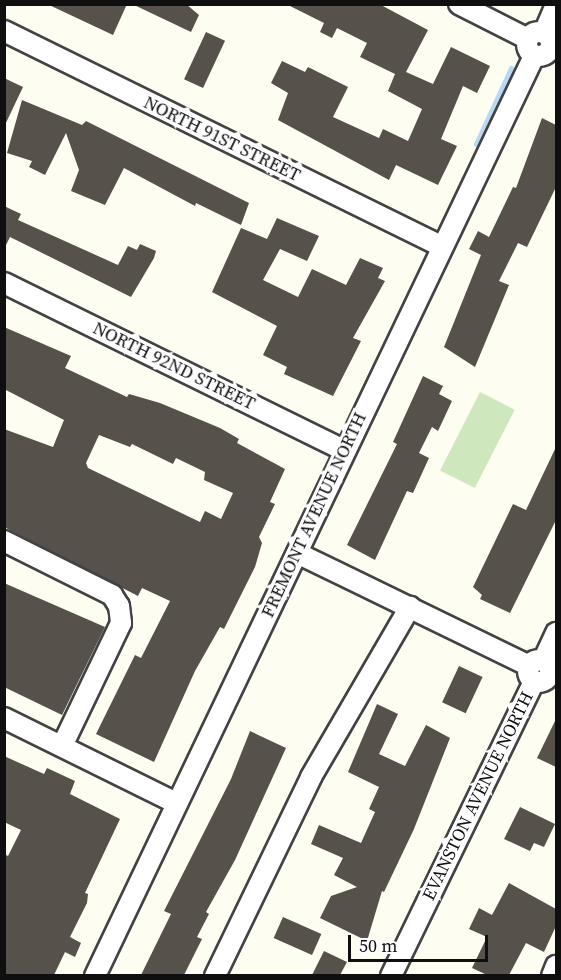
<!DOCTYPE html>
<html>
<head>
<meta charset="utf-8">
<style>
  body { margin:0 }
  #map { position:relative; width:561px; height:980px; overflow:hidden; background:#fefdf2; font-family:"Source Serif 4",serif }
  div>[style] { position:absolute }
  .green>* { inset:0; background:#cfe7bd; transform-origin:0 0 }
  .stream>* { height:5px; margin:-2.5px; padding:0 2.5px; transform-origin:2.5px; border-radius:2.5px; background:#b9d8f3 }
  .building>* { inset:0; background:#57514c; transform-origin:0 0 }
  .roads { filter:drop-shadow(2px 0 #424242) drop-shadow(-2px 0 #424242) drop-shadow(0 2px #424242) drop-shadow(0 -2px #424242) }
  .minor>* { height:20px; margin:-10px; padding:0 10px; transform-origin:10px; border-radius:10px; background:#fff }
  .minor>.ring { margin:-10px; padding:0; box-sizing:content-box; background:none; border:20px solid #fff; border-radius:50% }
  span { translate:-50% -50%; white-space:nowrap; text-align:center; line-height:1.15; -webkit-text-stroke:6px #fff; paint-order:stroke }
  .street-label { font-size:18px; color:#0f0f0f }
  .frame { position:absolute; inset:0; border:6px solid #0f0f0f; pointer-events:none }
  .scale { position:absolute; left:348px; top:935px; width:140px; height:27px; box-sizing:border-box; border:3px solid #0f0f0f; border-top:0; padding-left:8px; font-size:18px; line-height:21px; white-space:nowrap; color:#0f0f0f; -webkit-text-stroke:4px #fff; paint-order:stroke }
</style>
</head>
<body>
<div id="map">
  <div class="green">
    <i style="left:480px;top:392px;width:39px;height:88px;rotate:27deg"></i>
  </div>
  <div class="stream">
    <i style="left:476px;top:144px;width:84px;rotate:-65.3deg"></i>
  </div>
  <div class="building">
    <i style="clip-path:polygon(47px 4px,127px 4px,113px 35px)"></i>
    <i style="clip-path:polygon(132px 4px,186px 4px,199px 15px,191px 32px)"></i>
    <i style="clip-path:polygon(286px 4px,379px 4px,428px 30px,406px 72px,433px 84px,451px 47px,490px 66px,477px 93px,463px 86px,441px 139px,457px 146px,438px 185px,396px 165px,389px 180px,278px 120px,288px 93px,271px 83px,282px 61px,305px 72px,308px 67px,348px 87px,333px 117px,379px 138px,383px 129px,408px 141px,422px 109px,388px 91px,395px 74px,360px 57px,367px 43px,337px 28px,332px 38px,320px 32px,324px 23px)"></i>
    <i style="left:206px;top:32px;width:21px;height:52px;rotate:25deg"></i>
    <i style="clip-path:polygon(4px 78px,23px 87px,4px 127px)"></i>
    <i style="clip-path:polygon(22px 100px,82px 125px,86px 121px,249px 203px,241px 225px,196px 203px,195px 206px,124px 168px,105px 205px,71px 191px,79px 170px,66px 133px,45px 175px,29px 167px,32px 161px,7px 153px)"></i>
    <i style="clip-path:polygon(542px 118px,556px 125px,556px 187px,527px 247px,518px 243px,499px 281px,509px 285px,475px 367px,444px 347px,481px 255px,469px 249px,478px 231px,489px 237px,513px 187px,516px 188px)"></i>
    <i style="clip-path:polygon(4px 206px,21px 214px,18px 220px,118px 265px,128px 246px,137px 250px,140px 244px,156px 251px,154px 258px,131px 297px,10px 237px,4px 249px)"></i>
    <i style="clip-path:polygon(277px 218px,319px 236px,307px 261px,280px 249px,263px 280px,298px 297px,312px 269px,346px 285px,360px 258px,383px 268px,378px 278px,385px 281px,353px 338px,361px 341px,333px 396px,284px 374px,287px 367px,263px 355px,277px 326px,212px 292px,241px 228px,267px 239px)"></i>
    <i style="clip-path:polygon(evenodd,4px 327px,71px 356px,65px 368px,127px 397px,129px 394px,160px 403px,220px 428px,239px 439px,237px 443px,285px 469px,270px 502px,275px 504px,259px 537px,262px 543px,255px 567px,224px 629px,220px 627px,195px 671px,154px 762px,96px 734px,135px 655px,141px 658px,170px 601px,142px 588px,138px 596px,4px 527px,4px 429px,53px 447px,64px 420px,4px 389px,4px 327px,99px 435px,130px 447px,132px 444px,173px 464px,176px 458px,205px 472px,204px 480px,233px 493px,221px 519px,205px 511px,200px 522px,88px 468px,86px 463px,99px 435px)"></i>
    <i style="clip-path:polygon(423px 376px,443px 386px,439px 394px,452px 401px,438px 431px,432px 427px,419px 453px,429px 458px,413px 493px,407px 491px,375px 560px,347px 545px,397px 444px,393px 442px)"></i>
    <i style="clip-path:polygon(556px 447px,556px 520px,510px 613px,480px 599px,482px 595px,473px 587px,513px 504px,526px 510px)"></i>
    <i style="clip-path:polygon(4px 583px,105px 627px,62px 715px,4px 687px)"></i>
    <i style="left:459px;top:666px;width:26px;height:40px;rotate:25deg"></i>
    <i style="clip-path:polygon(377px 704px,398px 714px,379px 754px,405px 766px,426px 725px,450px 738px,414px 829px,384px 892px,382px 891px,367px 941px,320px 918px,331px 896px,357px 887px,334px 875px,343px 858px,311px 844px,319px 825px,361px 843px,375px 812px,369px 809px,379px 787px,348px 772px)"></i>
    <i style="clip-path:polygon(556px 719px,556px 767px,537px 758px)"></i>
    <i style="clip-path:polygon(250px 731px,286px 748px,235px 860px,206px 912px,209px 914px,197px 937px,202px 939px,184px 975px,141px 975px,171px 914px,164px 911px,231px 779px)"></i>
    <i style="clip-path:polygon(4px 756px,44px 774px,47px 768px,75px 781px,70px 794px,120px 819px,85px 893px,88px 894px,87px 903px,70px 937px,81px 943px,75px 957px,65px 952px,54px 975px,4px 975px,4px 854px,8px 856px,21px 830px,4px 822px)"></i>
    <i style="clip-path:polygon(520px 807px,555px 824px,544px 847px,534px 843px,530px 851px,504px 839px)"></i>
    <i style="clip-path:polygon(509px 883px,556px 909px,556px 926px,544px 952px,526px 943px,509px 975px,487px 975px,472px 968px,487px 937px,469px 929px,479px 908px,492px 915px)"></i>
    <i style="left:283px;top:917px;width:42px;height:23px;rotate:24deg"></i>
    <i style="clip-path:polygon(324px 951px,347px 962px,340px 975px,312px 975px)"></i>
  </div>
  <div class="roads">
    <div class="minor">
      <i style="left:459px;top:4px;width:77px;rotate:26.9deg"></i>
      <i style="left:4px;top:31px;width:486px;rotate:26.2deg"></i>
      <i class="ring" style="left:527px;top:32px;width:4px;height:4px"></i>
      <i style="left:544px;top:33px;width:30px;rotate:-67deg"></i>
      <i style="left:4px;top:283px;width:378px;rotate:26.2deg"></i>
      <i style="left:4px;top:541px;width:121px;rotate:26.6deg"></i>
      <i style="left:112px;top:595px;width:13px;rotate:58deg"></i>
      <i style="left:119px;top:606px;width:17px;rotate:83deg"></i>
      <i style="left:121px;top:623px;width:136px;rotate:115.6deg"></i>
      <i style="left:297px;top:553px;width:259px;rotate:25.9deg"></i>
      <i class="ring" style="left:528px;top:660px;width:2px;height:2px"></i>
      <i style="left:543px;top:661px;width:31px;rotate:-65deg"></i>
      <i style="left:4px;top:718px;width:192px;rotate:26.3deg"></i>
      <i style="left:95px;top:976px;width:1019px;rotate:-64.49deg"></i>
      <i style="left:215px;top:976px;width:221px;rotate:-64.2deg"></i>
      <i style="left:311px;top:777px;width:197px;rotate:-59.8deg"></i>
      <i style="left:391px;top:976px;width:328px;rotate:-64.1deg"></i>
      <i style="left:552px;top:976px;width:11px;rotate:-68deg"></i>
    </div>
  </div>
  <div class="street-label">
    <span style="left:222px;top:139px;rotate:26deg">NORTH 91ST STREET</span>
    <span style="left:174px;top:366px;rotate:26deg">NORTH 92ND STREET</span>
    <span style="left:314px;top:515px;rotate:-65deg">FREMONT AVENUE NORTH</span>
    <span style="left:478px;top:796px;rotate:-64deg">EVANSTON AVENUE NORTH</span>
  </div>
  <div class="frame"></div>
  <div class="scale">50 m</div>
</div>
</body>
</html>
